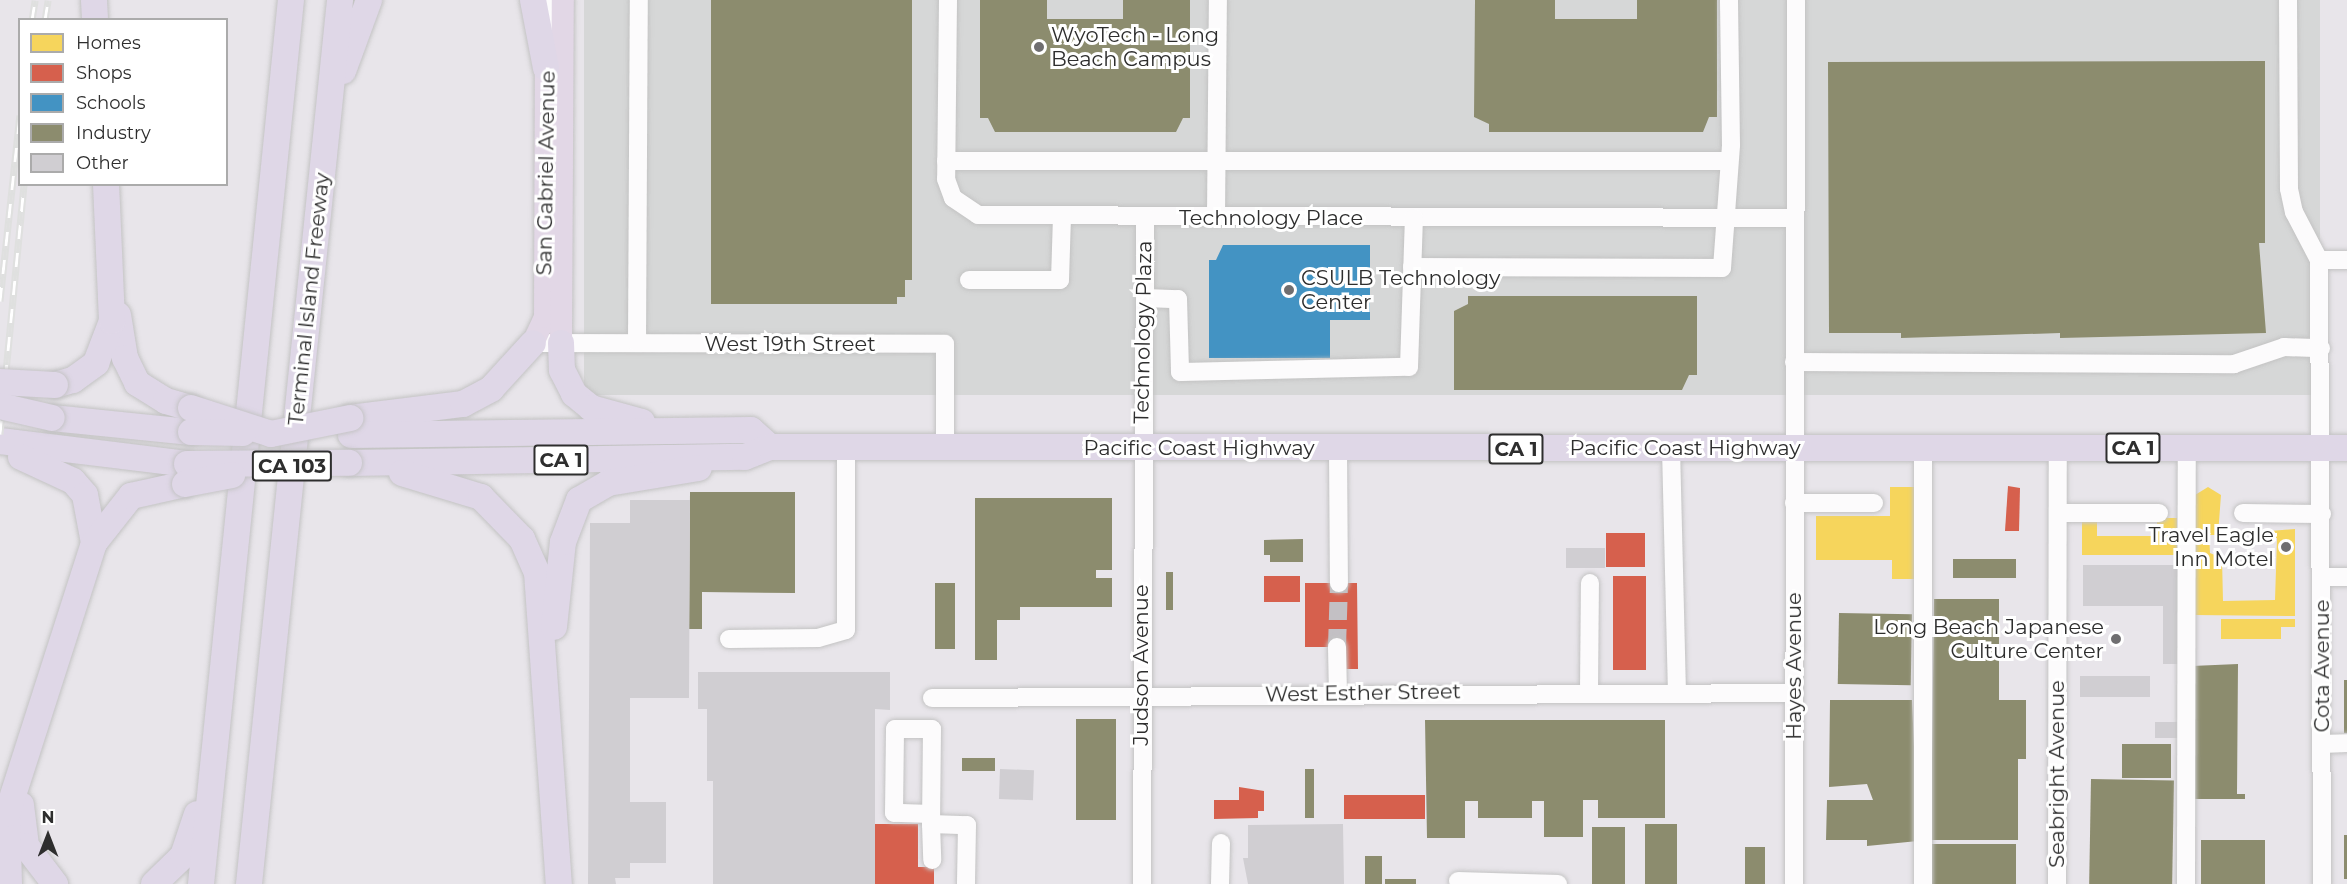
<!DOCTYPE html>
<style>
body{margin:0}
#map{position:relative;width:2347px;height:884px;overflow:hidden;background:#e8e5ea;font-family:Montserrat,sans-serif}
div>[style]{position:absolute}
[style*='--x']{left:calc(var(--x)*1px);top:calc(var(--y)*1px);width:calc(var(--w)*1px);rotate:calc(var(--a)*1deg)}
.industrial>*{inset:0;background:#d6d7d7;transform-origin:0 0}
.homes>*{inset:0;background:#f6d55c}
.shops>*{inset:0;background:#d6604d;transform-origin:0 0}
.schools>*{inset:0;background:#4393c3}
.industry>*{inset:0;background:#8c8c6e;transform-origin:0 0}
.building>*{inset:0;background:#d0ced2;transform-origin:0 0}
.minor-tunnel>*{height:18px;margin-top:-9px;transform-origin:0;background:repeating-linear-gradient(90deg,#c3c0c4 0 18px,transparent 0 27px)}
.roads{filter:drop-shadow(0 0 2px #c3c3c3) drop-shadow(0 0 2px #c3c3c3)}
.minor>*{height:18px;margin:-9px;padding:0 9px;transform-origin:9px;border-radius:9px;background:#fcfbfc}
.major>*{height:22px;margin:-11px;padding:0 11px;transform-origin:11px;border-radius:11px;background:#e2d7e6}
.highway>*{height:26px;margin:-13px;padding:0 13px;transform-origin:13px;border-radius:13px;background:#dfd7e7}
.rail>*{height:7px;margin-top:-3.5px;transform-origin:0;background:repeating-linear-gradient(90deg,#fff 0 14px,#dfe0df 0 28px);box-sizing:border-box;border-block:2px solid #dfe0df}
.bridges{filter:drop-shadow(0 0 2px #c5c4c6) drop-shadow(0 0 2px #c5c4c6)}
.highway-bridge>*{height:26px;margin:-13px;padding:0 13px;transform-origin:13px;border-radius:13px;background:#dfd7e7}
.dots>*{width:16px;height:16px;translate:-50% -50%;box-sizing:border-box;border:3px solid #fff;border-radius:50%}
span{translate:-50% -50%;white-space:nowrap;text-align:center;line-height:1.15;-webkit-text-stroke:6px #fff;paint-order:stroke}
.shield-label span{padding:2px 4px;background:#fff;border:2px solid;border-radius:4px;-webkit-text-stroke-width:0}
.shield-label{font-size:20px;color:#2e2e2e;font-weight:700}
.poi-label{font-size:21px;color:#2e2e2e}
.left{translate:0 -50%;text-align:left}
.right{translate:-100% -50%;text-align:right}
.street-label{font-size:21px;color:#2e2e2e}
.legend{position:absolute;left:18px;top:18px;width:210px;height:168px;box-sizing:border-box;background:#fff;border:2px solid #ababab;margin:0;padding:8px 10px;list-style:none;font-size:18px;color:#2e2e2e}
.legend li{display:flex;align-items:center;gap:12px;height:30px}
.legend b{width:30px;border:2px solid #ababab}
.north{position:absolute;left:18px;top:806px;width:60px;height:60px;-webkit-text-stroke:4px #fff;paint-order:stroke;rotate:0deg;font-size:16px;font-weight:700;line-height:24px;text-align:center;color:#2e2e2e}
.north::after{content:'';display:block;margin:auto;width:21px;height:27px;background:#2e2e2e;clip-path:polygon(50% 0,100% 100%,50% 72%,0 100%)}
</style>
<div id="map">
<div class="industrial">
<i style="left:584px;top:0;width:1736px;height:395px"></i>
</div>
<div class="homes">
<i style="clip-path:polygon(1890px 487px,1914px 487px,1914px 579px,1892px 579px,1892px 560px,1816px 560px,1816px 516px,1890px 516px)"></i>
<i style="clip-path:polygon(2208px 487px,2221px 495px,2218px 535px,2209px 535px,2210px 553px,2222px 558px,2223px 601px,2275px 600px,2277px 538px,2270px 538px,2270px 531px,2295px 529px,2295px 616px,2195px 615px,2195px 495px)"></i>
<i style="clip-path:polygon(2157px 518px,2177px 518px,2177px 555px,2082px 555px,2082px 521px,2097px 521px,2097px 536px,2157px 536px)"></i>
<i style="clip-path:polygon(2221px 619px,2295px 619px,2295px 627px,2281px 627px,2281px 639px,2221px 639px)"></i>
</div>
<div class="shops">
<i style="clip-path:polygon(2008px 486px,2020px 488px,2019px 531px,2005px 531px)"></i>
<i style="left:1606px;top:533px;width:39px;height:34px"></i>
<i style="left:1264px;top:576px;width:36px;height:26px"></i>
<i style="left:1613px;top:576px;width:33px;height:94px"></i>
<i style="clip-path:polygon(1305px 583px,1357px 583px,1358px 669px,1345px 669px,1345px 647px,1305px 647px)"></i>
<i style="clip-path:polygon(1239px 787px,1264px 791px,1264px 811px,1258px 811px,1258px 818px,1214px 819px,1214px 800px,1239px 800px)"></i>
<i style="left:1344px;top:795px;width:81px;height:24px"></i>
<i style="clip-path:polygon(875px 824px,918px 824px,918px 867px,934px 867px,934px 884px,875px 884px)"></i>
</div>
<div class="schools">
<i style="clip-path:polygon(1223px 245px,1370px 245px,1370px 320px,1330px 320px,1330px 358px,1209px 358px,1209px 260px,1216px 260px)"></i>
</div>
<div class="industry">
<i style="clip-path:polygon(711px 0,912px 0,912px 280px,905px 280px,905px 297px,897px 297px,897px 304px,711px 304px)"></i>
<i style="clip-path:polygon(980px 0,1047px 0,1047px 19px,1123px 19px,1123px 0,1190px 0,1190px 118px,1183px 118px,1176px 132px,995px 132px,988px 118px,980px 118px)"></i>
<i style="clip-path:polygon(1475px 0,1555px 0,1555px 19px,1637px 19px,1637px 0,1717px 0,1717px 117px,1709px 117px,1703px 132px,1489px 132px,1489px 124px,1474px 117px)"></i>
<i style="clip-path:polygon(2265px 61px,2265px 243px,2259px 243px,2266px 333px,2060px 338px,2060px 333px,1901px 338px,1901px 333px,1829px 333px,1828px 62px)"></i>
<i style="clip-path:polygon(1468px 296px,1697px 296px,1697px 375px,1689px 375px,1682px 390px,1454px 390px,1454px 311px,1468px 304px)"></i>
<i style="clip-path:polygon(690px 492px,795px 492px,795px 593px,702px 592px,702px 629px,689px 629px)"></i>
<i style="clip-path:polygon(975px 498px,1112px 498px,1112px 570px,1096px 570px,1096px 578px,1112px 578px,1112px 607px,1020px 607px,1020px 620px,997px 620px,997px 660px,975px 660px)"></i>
<i style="clip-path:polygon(1303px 539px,1303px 562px,1270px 562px,1270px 555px,1264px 555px,1264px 540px)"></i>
<i style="left:2016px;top:559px;width:19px;height:63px;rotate:90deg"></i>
<i style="left:1166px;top:572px;width:7px;height:38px"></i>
<i style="left:935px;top:583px;width:20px;height:66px"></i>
<i style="clip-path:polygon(1934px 599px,1999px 599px,1999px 700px,2026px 700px,2026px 759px,2018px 759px,2018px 840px,1931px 840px)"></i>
<i style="left:1839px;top:613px;width:73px;height:71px;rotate:1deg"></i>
<i style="clip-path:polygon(2238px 664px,2237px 794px,2245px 794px,2245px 799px,2191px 799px,2192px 666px)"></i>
<i style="left:2344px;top:680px;width:3px;height:53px"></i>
<i style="clip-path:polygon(1830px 700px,1912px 700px,1918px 841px,1867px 846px,1867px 840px,1826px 840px,1827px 800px,1873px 800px,1867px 784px,1829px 787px)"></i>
<i style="left:1076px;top:719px;width:40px;height:101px"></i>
<i style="clip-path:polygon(1425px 720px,1665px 720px,1665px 818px,1598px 818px,1598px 800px,1583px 800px,1583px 837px,1544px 837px,1544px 801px,1532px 801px,1532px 818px,1478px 818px,1478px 801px,1465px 801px,1465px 838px,1427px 838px)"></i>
<i style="left:2122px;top:744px;width:49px;height:34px"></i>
<i style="left:962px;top:758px;width:33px;height:13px"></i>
<i style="left:1305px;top:769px;width:9px;height:49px"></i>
<i style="left:2091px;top:779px;width:83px;height:105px;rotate:1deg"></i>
<i style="left:1645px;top:824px;width:32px;height:60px"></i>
<i style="left:1592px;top:827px;width:33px;height:57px"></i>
<i style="left:2344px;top:835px;width:3px;height:44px"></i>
<i style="left:2201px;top:840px;width:64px;height:44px"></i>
<i style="left:1929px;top:844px;width:87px;height:40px"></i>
<i style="left:1745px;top:847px;width:20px;height:37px"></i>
<i style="left:1365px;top:856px;width:17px;height:28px"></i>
<i style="left:1385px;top:879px;width:31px;height:5px"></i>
</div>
<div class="building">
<i style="clip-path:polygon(630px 500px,690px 500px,689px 698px,630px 698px,630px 802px,666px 802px,666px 863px,630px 863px,630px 878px,615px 878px,616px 884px,588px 884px,590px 523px,630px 523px)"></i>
<i style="left:1566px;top:548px;width:39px;height:20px"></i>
<i style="clip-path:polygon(2083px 565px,2184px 565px,2183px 664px,2163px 664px,2163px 606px,2083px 606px)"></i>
<i style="clip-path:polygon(698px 672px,890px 672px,890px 710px,875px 709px,875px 884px,713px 884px,713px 781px,707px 781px,707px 709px,698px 709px)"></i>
<i style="left:2080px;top:676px;width:70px;height:21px"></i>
<i style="left:2155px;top:722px;width:27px;height:16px"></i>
<i style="left:1000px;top:769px;width:34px;height:30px;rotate:2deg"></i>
<i style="clip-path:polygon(1343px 824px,1344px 884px,1248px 884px,1243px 858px,1248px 858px,1248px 825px)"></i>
</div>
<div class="minor-tunnel">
<i style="--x:1337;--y:647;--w:64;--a:-88.2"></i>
</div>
<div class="roads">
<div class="minor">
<i style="--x:948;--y:0;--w:179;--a:90.6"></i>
<i style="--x:946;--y:179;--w:20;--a:70"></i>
<i style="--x:953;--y:198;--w:30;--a:34"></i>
<i style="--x:978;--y:215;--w:817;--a:0.21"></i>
<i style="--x:2288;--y:0;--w:189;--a:89.7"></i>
<i style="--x:2289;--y:189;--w:24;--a:78"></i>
<i style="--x:2294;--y:212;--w:54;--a:62.5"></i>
<i style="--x:2319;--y:260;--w:624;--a:89.72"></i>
<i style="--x:549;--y:46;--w:46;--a:-88.8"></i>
<i style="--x:946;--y:161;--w:780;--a:0"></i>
<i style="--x:1216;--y:217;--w:217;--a:-89.5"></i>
<i style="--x:2319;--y:260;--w:28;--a:0"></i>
<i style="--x:1412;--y:267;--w:310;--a:0.2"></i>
<i style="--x:1722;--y:268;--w:123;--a:-85.8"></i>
<i style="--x:1731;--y:145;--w:145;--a:-90.8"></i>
<i style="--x:969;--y:280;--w:91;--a:0"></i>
<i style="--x:1060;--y:280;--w:63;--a:-88.2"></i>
<i style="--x:1145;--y:298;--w:33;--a:2"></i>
<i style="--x:1178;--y:299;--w:73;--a:88.4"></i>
<i style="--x:1180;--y:372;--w:229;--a:-1.3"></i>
<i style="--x:1409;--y:367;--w:149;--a:-88.1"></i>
<i style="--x:533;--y:343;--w:412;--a:0.1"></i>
<i style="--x:945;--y:344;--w:103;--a:90"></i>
<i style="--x:637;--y:343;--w:343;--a:-89.7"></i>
<i style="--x:1794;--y:362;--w:440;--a:0.3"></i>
<i style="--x:2234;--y:364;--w:53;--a:-18.8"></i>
<i style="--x:2284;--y:347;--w:37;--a:2"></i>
<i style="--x:1671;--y:448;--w:244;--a:88.6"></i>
<i style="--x:1923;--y:448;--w:436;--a:90"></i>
<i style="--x:1338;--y:449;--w:134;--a:89.6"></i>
<i style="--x:1794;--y:503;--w:80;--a:0"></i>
<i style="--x:2058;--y:513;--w:101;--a:0"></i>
<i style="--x:2243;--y:513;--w:79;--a:0.7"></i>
<i style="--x:2322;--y:577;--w:25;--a:0"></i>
<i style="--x:729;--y:639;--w:89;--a:-0.6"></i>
<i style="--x:818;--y:638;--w:29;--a:-16"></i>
<i style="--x:846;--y:630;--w:183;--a:-90"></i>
<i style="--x:1337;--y:647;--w:46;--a:88.8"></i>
<i style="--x:1589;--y:691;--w:108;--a:-89.5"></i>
<i style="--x:932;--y:698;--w:862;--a:-0.33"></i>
<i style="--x:2322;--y:744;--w:25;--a:-2"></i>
<i style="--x:931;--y:814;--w:37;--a:-178"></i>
<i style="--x:894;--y:813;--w:84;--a:-89.3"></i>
<i style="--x:895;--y:729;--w:37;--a:0"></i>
<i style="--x:932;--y:729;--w:95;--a:90.6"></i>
<i style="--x:931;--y:824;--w:36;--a:2"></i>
<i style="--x:967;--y:825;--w:59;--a:91"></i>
<i style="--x:931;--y:824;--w:36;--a:88"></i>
<i style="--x:1458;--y:881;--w:100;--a:1.7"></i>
<i style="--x:1142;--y:884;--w:667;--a:-89.74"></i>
<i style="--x:1220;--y:884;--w:41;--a:-88.6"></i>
<i style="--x:1794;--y:884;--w:884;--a:-89.87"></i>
<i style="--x:2057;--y:884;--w:437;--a:-89.9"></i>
<i style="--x:2186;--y:884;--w:436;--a:-89.9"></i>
</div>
<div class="major">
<i style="--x:533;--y:343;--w:29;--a:-65"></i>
<i style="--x:545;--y:317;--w:249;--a:-89.8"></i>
<i style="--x:561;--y:343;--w:343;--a:-89.7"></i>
</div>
<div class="highway">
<i style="--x:94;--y:0;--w:20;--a:87"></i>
<i style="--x:533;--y:0;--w:69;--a:79.2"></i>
<i style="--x:343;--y:71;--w:76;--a:-69.9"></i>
<i style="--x:118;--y:315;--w:44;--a:80.8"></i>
<i style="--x:125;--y:358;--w:28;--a:64"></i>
<i style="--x:137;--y:383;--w:34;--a:32"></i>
<i style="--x:166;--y:401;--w:26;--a:16"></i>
<i style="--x:561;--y:343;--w:27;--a:88"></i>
<i style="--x:562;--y:370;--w:27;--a:63"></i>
<i style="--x:574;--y:394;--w:22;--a:39"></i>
<i style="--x:591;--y:408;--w:53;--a:15.4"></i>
<i style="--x:55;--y:385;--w:19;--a:-16"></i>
<i style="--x:73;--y:380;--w:29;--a:-36"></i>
<i style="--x:96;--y:363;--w:45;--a:-69.1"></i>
<i style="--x:112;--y:321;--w:137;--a:-92.5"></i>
<i style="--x:52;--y:418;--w:140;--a:5.8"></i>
<i style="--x:350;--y:418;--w:114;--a:-7.1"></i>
<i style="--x:463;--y:404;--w:32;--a:-28"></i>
<i style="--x:491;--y:389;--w:62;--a:-47.6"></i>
<i style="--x:351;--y:435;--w:400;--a:-0.7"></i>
<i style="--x:751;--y:430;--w:25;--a:42"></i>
<i style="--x:0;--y:441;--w:188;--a:7"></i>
<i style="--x:21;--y:457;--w:57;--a:24.8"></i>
<i style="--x:73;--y:481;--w:18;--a:49"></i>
<i style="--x:85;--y:495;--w:49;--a:79.4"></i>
<i style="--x:349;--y:463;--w:396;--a:-0.9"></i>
<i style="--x:745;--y:457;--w:27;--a:-22"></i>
<i style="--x:770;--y:447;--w:1577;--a:0.04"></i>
<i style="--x:402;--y:473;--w:83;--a:16.9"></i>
<i style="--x:481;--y:497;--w:59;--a:45.7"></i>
<i style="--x:522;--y:539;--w:36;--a:66"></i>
<i style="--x:537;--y:572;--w:313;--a:86"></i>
<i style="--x:554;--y:627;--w:85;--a:-84"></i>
<i style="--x:563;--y:542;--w:45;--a:-69.1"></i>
<i style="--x:579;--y:500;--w:34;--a:-30"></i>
<i style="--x:608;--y:483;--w:92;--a:-9.4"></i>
<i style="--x:21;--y:805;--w:41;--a:83"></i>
<i style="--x:26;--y:846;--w:48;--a:52.7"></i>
<i style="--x:9;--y:884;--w:70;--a:-91.6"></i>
<i style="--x:7;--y:814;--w:285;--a:-72.2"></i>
<i style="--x:94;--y:543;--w:60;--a:-51.8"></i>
<i style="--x:131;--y:496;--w:55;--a:-12.5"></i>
<i style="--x:154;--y:884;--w:40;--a:-44"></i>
<i style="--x:183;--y:856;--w:44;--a:-71.6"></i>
<i style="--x:201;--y:884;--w:889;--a:-84.19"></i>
<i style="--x:249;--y:884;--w:889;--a:-84.12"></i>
</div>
</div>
<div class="rail">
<i style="--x:32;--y:20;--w:20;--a:-81"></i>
<i style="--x:45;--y:20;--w:20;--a:-81"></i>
<i style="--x:0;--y:301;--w:187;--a:-83.9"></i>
<i style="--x:0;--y:434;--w:251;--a:-84.5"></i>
</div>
<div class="bridges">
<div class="highway-bridge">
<i style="--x:0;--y:382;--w:55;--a:3.1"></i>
<i style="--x:0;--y:406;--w:53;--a:13"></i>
<i style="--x:191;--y:408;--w:84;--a:18"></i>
<i style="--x:271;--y:434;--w:81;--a:-11.4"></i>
<i style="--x:191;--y:432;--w:52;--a:1.1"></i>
<i style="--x:187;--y:464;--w:162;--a:-0.4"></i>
<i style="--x:185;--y:484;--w:48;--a:-10.8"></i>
</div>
</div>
<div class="dots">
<i style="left:1039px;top:47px;background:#6f6e70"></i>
<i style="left:1289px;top:290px;background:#6f6e70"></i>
<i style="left:2286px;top:547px;background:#6f6e70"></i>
<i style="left:2116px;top:639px;background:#6f6e70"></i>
</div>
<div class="shield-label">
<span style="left:2133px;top:448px">CA 1</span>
<span style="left:1516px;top:449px">CA 1</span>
<span style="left:561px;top:460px">CA 1</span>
<span style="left:292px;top:466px">CA 103</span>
</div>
<div class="poi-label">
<span class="left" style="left:1051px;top:47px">WyoTech - Long<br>Beach Campus</span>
<span class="left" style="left:1301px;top:290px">CSULB Technology<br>Center</span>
<span class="right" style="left:2274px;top:547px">Travel Eagle<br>Inn Motel</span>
<span class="right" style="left:2104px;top:639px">Long Beach Japanese<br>Culture Center</span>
</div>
<div class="street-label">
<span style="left:546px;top:173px;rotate:-89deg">San Gabriel Avenue</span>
<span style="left:1271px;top:218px">Technology Place</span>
<span style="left:309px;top:299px;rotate:-84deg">Terminal Island Freeway</span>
<span style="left:1143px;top:332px;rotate:-89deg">Technology Plaza</span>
<span style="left:790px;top:344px">West 19th Street</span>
<span style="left:1199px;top:448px">Pacific Coast Highway</span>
<span style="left:1685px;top:448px">Pacific Coast Highway</span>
<span style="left:1141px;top:665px;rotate:-90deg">Judson Avenue</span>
<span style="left:1794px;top:666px;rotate:-90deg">Hayes Avenue</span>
<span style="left:2322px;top:666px;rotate:-90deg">Cota Avenue</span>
<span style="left:1363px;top:693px;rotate:-1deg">West Esther Street</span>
<span style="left:2057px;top:774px;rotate:-90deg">Seabright Avenue</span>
</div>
<ul class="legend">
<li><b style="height:16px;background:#f6d55c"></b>Homes</li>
<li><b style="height:16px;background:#d6604d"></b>Shops</li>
<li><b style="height:16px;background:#4393c3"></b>Schools</li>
<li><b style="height:16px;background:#8c8c6e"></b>Industry</li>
<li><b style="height:16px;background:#d0ced2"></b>Other</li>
</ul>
<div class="north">N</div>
</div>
